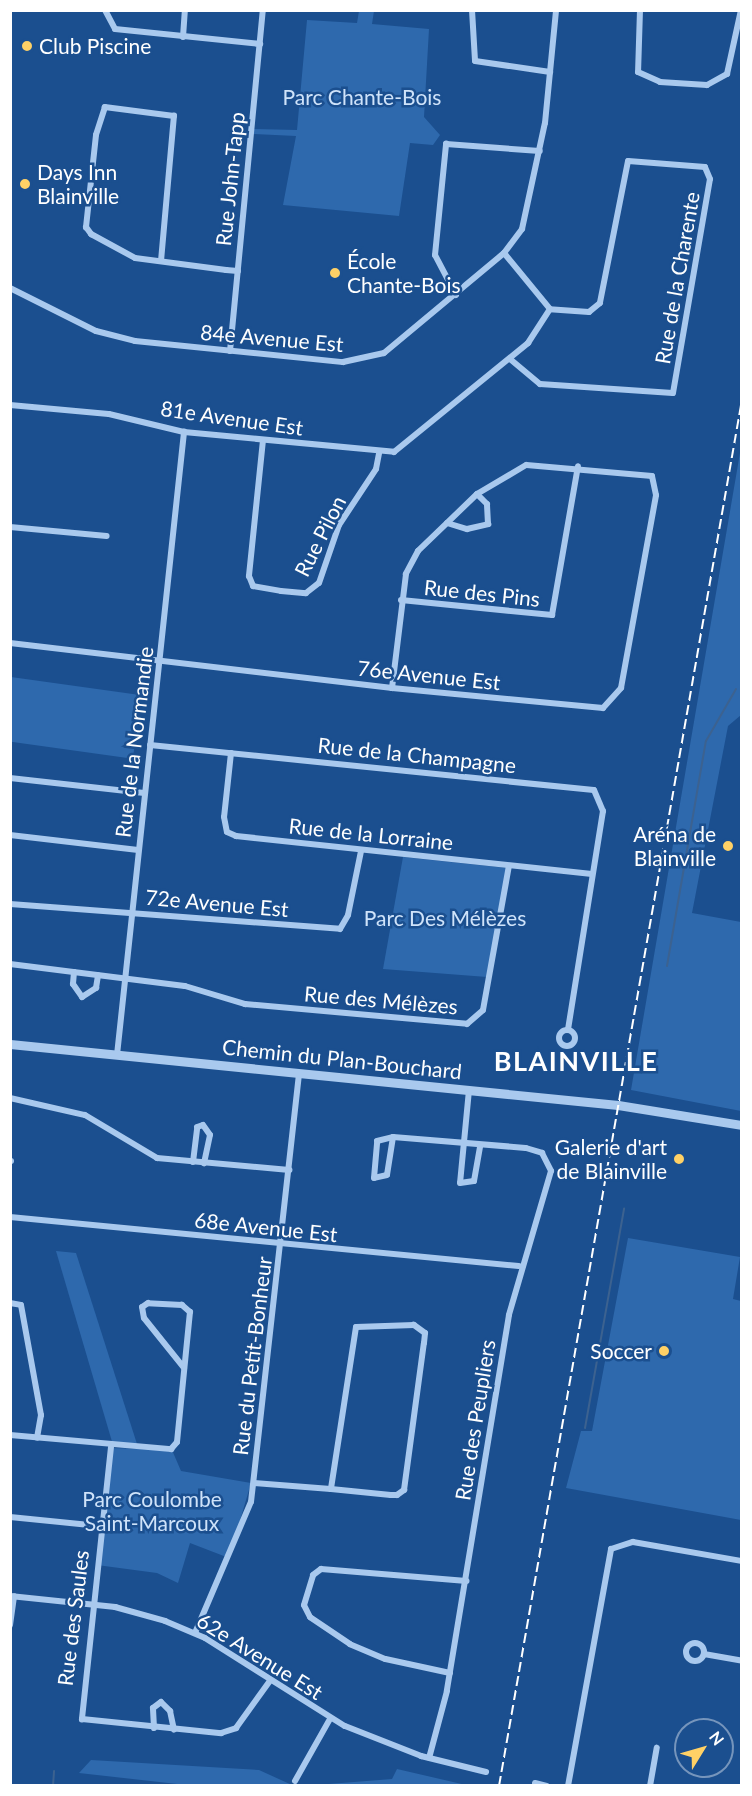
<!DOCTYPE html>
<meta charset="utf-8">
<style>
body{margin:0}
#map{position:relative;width:752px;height:1796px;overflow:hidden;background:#1b4f8f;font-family:Lato,sans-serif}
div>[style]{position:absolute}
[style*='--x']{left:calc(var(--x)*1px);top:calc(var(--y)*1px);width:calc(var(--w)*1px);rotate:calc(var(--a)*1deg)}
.green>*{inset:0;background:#2e69ad;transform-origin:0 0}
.stream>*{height:2px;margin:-1px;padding:0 1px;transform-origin:1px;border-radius:1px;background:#3c6290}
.minor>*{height:6px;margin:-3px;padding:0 3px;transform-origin:3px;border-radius:3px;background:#a9c9ee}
.minor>.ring{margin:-3px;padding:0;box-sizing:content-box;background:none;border:6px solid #a9c9ee;border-radius:50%}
.tertiary>*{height:9px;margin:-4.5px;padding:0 4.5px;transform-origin:4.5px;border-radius:4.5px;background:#a9c9ee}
.rail>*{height:2px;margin-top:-1px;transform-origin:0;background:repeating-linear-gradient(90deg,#fff 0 10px,transparent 0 14.5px)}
.dots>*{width:16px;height:16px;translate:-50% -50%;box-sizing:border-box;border:3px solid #1b4f8f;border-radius:50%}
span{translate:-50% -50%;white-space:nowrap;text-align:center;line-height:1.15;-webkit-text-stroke:5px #1b4f8f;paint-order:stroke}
.poi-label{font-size:21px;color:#fff}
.left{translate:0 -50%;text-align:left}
.right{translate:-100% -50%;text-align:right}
.park-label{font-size:21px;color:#cfe3fa}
.street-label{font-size:21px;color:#fff}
.district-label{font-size:27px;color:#fff;font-weight:700;letter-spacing:1.5px}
.frame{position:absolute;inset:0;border:12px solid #fff;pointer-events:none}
.north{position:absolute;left:674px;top:1718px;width:60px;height:60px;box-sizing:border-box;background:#1b4f8f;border:2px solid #7695bc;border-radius:50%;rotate:53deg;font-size:16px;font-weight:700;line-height:24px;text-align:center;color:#fff}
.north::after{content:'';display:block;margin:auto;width:21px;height:27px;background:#ffd166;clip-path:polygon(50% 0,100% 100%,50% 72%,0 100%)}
</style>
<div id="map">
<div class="green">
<i style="clip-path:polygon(359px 11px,374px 11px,372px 24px,429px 29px,424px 117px,440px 135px,433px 145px,410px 143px,399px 216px,283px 205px,296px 136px,252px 134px,254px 129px,297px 130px,307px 20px,357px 23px)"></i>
<i style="clip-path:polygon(741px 447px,741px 715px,728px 726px,692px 913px,741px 922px,741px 1111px,631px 1090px)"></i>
<i style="left:11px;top:677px;width:132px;height:64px;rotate:8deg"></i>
<i style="clip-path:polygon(403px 857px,507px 868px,487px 977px,383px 969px)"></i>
<i style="clip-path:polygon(628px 1238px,740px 1257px,733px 1299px,741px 1301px,741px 1520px,566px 1488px,581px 1431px,592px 1431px)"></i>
<i style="clip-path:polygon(56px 1251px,76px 1253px,137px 1444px,113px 1445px)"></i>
<i style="clip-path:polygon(111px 1448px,172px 1450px,181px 1471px,251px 1483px,229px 1558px,190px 1543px,178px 1583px,157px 1573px,97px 1565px)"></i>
<i style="clip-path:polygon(91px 1760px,259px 1770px,292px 1785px,186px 1785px,79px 1773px)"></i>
<i style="clip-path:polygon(397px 1769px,466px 1785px,316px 1785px,392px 1779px)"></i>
</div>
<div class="stream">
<i style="--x:667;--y:966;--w:228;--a:-80.2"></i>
<i style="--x:706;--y:741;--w:60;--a:-60"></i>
<i style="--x:585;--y:1428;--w:223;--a:-79.9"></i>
<i style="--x:53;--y:1786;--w:15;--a:-86"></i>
</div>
<div class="minor">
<i style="--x:105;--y:10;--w:21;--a:62"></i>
<i style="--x:115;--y:29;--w:146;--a:5.9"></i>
<i style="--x:472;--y:10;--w:51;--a:86.6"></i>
<i style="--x:475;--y:61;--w:76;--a:8.3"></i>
<i style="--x:640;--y:10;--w:62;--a:91.8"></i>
<i style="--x:638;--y:72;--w:24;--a:24"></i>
<i style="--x:660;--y:82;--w:47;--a:3.7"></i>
<i style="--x:707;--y:85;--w:23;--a:-29"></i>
<i style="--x:727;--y:74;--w:66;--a:-77.7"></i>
<i style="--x:183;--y:37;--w:27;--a:-86"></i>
<i style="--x:504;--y:253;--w:72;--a:50.6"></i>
<i style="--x:161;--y:261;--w:146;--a:-84.9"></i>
<i style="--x:174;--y:116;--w:70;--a:-172.6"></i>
<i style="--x:105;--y:107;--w:29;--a:108"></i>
<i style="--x:96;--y:135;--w:93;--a:96.2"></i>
<i style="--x:86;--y:227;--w:9;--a:54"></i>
<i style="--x:91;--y:234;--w:50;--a:28.6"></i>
<i style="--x:135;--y:258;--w:92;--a:7.5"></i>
<i style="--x:226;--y:270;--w:12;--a:5"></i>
<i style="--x:10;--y:288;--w:96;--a:26.6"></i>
<i style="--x:96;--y:331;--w:40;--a:14.4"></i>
<i style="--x:135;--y:341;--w:209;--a:5.8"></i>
<i style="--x:343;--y:362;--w:42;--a:-12.4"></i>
<i style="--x:384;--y:353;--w:156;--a:-39.8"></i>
<i style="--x:504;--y:253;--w:30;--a:-53"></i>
<i style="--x:522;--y:229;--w:108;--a:-77.8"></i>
<i style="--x:545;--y:123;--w:114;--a:-84.4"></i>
<i style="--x:456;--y:295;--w:45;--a:-117.7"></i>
<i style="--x:435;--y:255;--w:112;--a:-84.3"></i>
<i style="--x:446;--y:144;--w:94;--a:4.3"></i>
<i style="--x:230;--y:351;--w:343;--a:-84.5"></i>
<i style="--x:510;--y:359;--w:39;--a:40"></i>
<i style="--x:540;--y:384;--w:133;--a:3.9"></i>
<i style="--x:673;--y:393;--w:217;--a:-80.2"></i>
<i style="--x:710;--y:179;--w:13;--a:-113"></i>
<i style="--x:705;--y:167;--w:77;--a:-175.5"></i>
<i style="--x:628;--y:161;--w:145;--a:101.2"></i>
<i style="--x:600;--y:303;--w:14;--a:141"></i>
<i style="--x:589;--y:312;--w:39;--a:-176"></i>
<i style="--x:10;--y:405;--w:99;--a:5.2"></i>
<i style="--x:109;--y:414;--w:77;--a:13.5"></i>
<i style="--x:184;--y:432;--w:211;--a:5.4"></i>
<i style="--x:394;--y:452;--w:173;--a:-39.1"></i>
<i style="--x:528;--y:343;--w:40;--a:-57.1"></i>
<i style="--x:263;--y:440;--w:137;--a:95.9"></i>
<i style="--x:249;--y:576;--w:11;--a:68"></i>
<i style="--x:253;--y:586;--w:28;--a:10"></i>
<i style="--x:281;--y:591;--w:25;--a:5"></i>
<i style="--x:306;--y:593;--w:16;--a:-38"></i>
<i style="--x:319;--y:583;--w:61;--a:-71"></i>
<i style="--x:339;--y:525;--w:67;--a:-56.5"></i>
<i style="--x:376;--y:469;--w:16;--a:-79"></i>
<i style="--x:447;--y:523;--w:21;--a:17"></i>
<i style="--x:467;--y:529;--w:22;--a:-13"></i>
<i style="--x:488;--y:524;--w:20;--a:-93"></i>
<i style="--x:487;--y:504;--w:14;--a:-135"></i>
<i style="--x:10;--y:527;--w:97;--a:5.3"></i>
<i style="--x:401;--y:600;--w:152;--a:5.7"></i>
<i style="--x:552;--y:615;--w:151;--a:-80.1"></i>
<i style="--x:10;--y:643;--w:385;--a:6.7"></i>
<i style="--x:392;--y:688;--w:212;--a:5.4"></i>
<i style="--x:603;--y:708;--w:27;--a:-48"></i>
<i style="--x:621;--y:688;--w:196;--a:-79.7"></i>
<i style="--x:656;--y:495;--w:19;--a:-102"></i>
<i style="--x:652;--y:476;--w:126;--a:-175"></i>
<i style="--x:526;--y:465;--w:57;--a:149.4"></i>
<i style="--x:477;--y:494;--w:82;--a:136"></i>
<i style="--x:418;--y:551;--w:26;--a:118"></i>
<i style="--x:406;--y:574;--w:115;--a:97"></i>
<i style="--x:150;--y:745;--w:446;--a:5.8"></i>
<i style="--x:594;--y:790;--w:23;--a:67"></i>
<i style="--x:603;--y:811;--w:221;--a:99.1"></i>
<i style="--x:231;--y:753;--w:64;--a:96.2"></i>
<i style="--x:224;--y:817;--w:15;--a:79"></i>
<i style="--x:227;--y:832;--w:10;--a:24"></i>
<i style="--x:236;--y:836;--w:358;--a:6.1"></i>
<i style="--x:10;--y:778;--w:135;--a:6.4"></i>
<i style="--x:10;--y:835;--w:129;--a:6.7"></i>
<i style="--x:10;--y:904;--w:331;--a:4.3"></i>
<i style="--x:340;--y:929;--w:16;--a:-60"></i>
<i style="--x:348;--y:915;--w:65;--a:-78.5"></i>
<i style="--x:10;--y:964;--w:176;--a:7.2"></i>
<i style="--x:185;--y:986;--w:63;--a:16.7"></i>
<i style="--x:245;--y:1004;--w:223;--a:5.1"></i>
<i style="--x:467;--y:1024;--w:21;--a:-41"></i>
<i style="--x:483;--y:1010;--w:146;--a:-79.8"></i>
<i style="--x:74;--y:972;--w:12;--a:95"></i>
<i style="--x:73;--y:984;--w:16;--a:55"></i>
<i style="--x:82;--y:997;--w:17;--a:-33"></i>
<i style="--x:96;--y:988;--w:13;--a:-81"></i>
<i class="ring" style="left:559px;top:1030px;width:10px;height:10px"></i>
<i style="--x:117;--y:1055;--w:627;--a:-83.86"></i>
<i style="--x:469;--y:1090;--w:93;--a:95.5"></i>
<i style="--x:460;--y:1183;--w:14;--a:-8"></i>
<i style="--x:474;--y:1181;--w:36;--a:-80"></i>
<i style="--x:10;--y:1098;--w:77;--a:12.8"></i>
<i style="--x:85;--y:1115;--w:84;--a:30.8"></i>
<i style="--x:157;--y:1158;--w:133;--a:5.2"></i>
<i style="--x:393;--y:1137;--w:38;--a:99"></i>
<i style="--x:387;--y:1175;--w:13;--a:167"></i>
<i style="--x:374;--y:1178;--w:37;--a:-85"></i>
<i style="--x:377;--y:1141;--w:16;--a:-14"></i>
<i style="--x:393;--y:1137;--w:133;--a:4.7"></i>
<i style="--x:526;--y:1148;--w:17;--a:17"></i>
<i style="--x:542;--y:1153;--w:20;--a:63"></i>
<i style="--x:551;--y:1171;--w:150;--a:106.3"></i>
<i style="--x:509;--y:1315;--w:381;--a:99.4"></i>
<i style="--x:447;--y:1691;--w:69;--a:105"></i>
<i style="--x:10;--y:1161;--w:1;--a:0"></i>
<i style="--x:193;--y:1162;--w:35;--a:-83"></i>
<i style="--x:197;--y:1127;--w:6;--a:-18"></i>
<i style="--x:203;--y:1125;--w:12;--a:55"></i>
<i style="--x:210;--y:1135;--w:29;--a:102"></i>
<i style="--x:10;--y:1217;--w:511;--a:5.5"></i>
<i style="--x:10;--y:1303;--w:11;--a:10"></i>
<i style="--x:21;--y:1305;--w:112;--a:79.7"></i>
<i style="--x:41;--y:1415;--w:23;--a:100"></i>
<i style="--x:10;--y:1435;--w:162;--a:5"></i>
<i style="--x:171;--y:1449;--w:9;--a:-49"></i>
<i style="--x:177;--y:1442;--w:131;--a:-84.3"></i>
<i style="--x:190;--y:1312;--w:11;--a:-139"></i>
<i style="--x:182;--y:1305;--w:34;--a:-177"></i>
<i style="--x:148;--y:1303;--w:7;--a:146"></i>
<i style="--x:142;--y:1307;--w:11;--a:80"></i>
<i style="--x:144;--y:1318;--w:64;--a:51.3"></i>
<i style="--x:111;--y:1447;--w:274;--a:96.1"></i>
<i style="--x:82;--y:1719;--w:140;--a:5.8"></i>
<i style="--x:221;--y:1733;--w:16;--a:-18"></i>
<i style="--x:236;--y:1728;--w:57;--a:-54.3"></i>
<i style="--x:254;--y:1483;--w:77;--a:4.5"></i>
<i style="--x:331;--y:1489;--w:60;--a:5.7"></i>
<i style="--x:391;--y:1495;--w:6;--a:0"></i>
<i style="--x:397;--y:1495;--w:9;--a:-36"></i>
<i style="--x:404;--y:1490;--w:148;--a:-82.3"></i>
<i style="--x:424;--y:1343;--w:10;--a:-84"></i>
<i style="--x:425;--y:1333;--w:14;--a:-144"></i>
<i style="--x:414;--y:1325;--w:58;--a:178"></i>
<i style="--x:356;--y:1327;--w:164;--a:98.8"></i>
<i style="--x:10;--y:1517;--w:90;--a:5.7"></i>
<i style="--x:10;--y:1596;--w:106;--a:6"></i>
<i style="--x:115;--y:1607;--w:52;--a:15.6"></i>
<i style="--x:165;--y:1621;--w:43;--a:23"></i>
<i style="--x:205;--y:1638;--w:165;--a:32.2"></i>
<i style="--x:345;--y:1726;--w:82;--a:21.5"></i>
<i style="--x:421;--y:1756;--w:67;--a:13.8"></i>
<i style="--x:10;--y:1625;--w:29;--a:-82"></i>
<i style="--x:195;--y:1633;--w:142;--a:-66.9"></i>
<i style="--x:251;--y:1502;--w:432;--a:-83.6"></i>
<i class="ring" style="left:686px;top:1643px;width:12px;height:12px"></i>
<i style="--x:704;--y:1654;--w:39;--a:10"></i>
<i style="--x:450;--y:1673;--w:66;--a:-167.8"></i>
<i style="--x:385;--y:1659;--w:38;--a:-157"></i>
<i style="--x:350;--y:1644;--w:48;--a:-146"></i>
<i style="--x:310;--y:1617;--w:13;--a:-117"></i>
<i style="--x:304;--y:1605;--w:31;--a:-73"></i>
<i style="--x:313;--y:1575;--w:10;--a:-37"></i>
<i style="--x:321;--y:1569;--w:146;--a:4.7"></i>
<i style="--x:154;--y:1728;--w:20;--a:-93"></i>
<i style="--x:153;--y:1708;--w:10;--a:-37"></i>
<i style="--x:161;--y:1702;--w:13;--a:45"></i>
<i style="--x:170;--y:1711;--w:19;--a:78"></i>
<i style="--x:295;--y:1781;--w:71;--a:-60.6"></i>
<i style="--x:535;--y:1783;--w:12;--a:14"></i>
<i style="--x:568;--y:1786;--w:241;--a:-79.7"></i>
<i style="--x:611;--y:1549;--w:23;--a:-18"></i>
<i style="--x:633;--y:1542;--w:111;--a:9.9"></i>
<i style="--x:650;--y:1786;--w:39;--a:-80"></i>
</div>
<div class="tertiary">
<i style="--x:10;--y:1044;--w:611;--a:5.73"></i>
<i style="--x:618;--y:1105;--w:126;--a:9.2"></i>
</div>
<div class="rail">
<i style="--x:499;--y:1786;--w:1407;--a:-80.06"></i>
</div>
<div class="dots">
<i style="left:27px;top:46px;background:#ffd166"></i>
<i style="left:25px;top:184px;background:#ffd166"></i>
<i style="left:335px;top:273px;background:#ffd166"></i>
<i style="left:728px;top:846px;background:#ffd166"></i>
<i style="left:679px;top:1159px;background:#ffd166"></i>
<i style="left:664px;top:1351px;background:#ffd166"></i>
</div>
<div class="poi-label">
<span class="left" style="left:39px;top:46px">Club Piscine</span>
<span class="left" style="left:37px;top:184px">Days Inn<br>Blainville</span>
<span class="left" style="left:347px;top:273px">École<br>Chante-Bois</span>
<span class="right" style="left:716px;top:846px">Aréna de<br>Blainville</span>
<span class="right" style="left:667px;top:1159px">Galerie d'art<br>de Blainville</span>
<span class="right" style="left:652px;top:1351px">Soccer</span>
</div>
<div class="park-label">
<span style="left:362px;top:97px">Parc Chante-Bois</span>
<span style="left:445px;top:918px">Parc Des Mélèzes</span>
<span style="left:152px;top:1511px">Parc Coulombe<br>Saint-Marcoux</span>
</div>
<div class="street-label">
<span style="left:230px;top:179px;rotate:-84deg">Rue John-Tapp</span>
<span style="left:677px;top:278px;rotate:-80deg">Rue de la Charente</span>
<span style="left:272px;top:338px;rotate:5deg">84e Avenue Est</span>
<span style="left:232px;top:418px;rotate:8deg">81e Avenue Est</span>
<span style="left:320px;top:536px;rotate:-63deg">Rue Pilon</span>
<span style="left:482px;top:593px;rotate:6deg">Rue des Pins</span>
<span style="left:429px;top:675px;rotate:6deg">76e Avenue Est</span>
<span style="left:134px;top:742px;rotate:-83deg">Rue de la Normandie</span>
<span style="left:417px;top:755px;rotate:6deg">Rue de la Champagne</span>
<span style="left:371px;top:834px;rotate:6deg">Rue de la Lorraine</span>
<span style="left:217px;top:903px;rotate:5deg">72e Avenue Est</span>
<span style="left:381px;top:1000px;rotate:5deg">Rue des Mélèzes</span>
<span style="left:342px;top:1059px;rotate:6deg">Chemin du Plan-Bouchard</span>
<span style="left:266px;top:1227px;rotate:6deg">68e Avenue Est</span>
<span style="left:252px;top:1356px;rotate:-83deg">Rue du Petit-Bonheur</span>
<span style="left:475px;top:1420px;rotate:-81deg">Rue des Peupliers</span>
<span style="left:73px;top:1618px;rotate:-83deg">Rue des Saules</span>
<span style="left:260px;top:1656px;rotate:32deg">62e Avenue Est</span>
</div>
<div class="district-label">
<span style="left:576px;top:1061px">BLAINVILLE</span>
</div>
<div class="frame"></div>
<div class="north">N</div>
</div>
